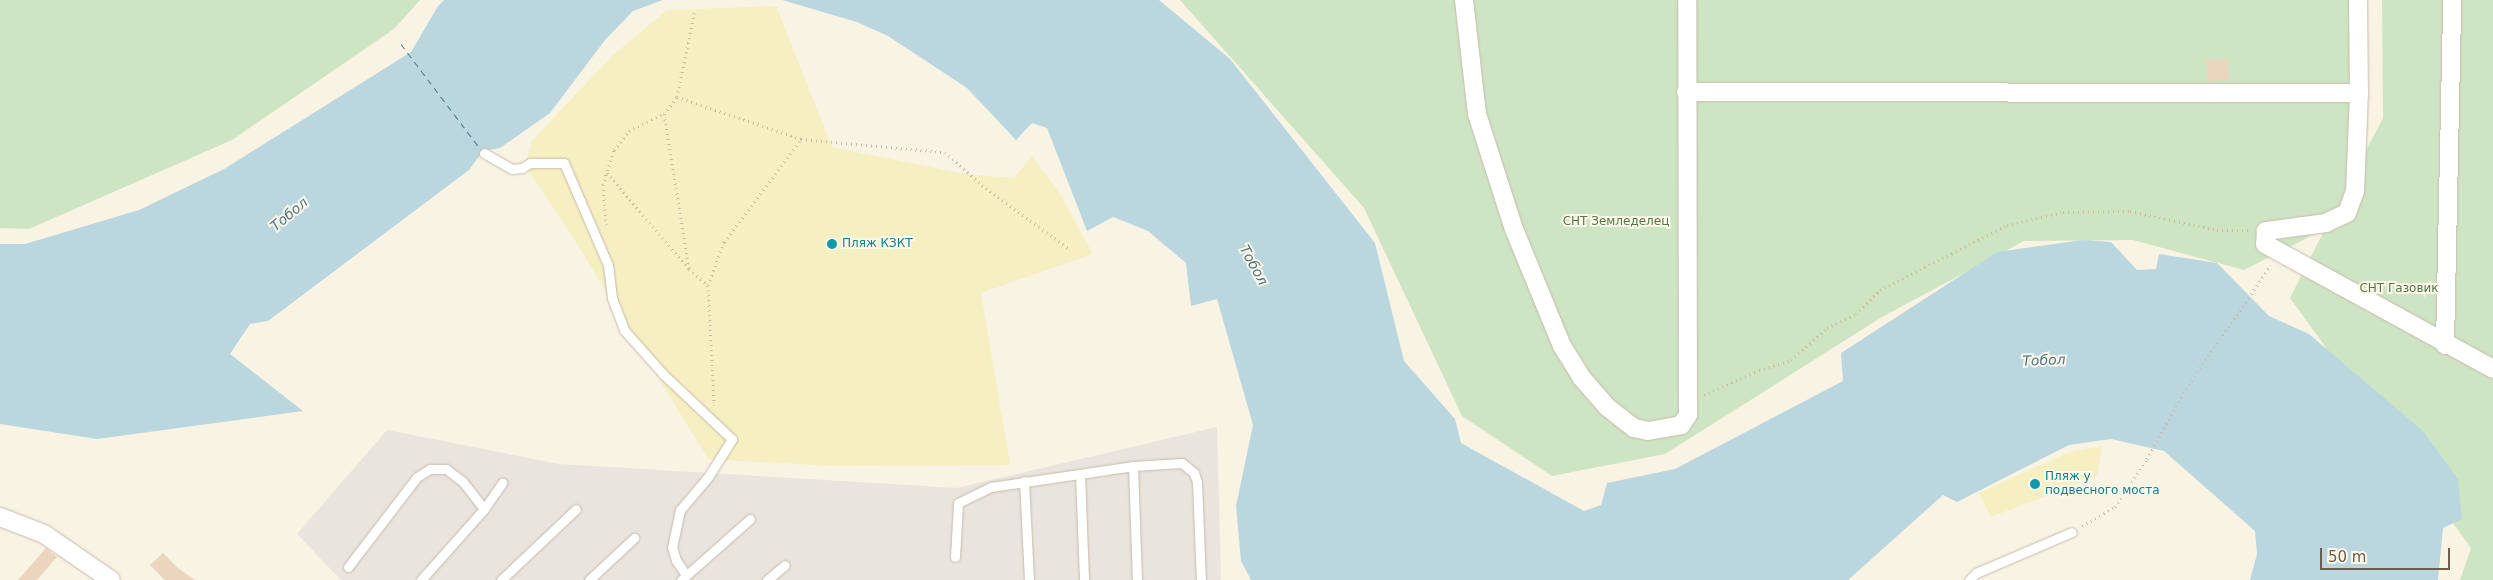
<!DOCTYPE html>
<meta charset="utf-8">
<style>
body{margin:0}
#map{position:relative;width:2493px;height:580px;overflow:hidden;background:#f9f3e3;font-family:"DejaVu Sans",sans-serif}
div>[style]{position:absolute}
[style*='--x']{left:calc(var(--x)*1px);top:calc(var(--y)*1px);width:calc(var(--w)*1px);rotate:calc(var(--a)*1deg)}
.industrial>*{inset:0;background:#e9e4de}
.green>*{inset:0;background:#cee5c4}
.sand>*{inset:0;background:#f5efc1}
.water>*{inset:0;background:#bad7e0}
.ferry>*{height:1px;margin-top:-0.5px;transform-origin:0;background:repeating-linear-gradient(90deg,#4c7786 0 6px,transparent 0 11px)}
.building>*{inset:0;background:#ecd5be;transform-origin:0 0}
.path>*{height:3px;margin-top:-1.5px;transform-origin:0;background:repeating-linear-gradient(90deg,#d0b8a2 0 1px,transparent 0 5px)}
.roads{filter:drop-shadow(0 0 1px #c8bbab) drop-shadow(0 0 1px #c8bbab)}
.service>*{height:9px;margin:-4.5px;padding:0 4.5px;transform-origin:4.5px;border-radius:4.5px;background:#fff}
.minor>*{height:18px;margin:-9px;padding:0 9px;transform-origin:9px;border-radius:9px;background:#fff}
.dots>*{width:14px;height:14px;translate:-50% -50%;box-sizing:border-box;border:2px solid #fdf7e9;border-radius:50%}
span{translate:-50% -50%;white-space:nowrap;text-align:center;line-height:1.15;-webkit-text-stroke:4px #fdf7e9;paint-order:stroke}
.park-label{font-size:12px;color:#527949}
.culture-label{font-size:12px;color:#0d838f}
.left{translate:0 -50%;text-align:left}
.water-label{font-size:14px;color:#4c7786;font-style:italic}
.scale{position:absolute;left:2320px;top:548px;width:130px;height:22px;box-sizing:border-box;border:2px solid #6e5c4c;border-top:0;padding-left:6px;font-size:15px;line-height:18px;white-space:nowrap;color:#6e5c4c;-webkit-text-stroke:4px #fdf7e9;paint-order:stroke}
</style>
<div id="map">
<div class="industrial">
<i style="clip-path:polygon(1217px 427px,1221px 580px,341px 580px,297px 534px,387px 430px,559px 464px,957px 488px)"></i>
</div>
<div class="green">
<i style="clip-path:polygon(0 0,420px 0,394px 29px,232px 140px,29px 229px,0 228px)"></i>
<i style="clip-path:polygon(1180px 0,2362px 0,2360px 162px,2383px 118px,2382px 0,2493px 0,2493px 580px,2460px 580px,2471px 548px,2290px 298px,2325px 229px,2244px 270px,2133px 240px,2024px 241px,1882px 317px,1665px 454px,1552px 476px,1462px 416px,1364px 208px)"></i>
</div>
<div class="sand">
<i style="clip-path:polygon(776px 6px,832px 147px,964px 174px,1014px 178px,1032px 156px,1060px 194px,1093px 254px,981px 293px,1010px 465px,833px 466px,708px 459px,571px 234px,525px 166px,532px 141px,613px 55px,667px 10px)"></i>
<i style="clip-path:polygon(2102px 446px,2097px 476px,1991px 517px,1979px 493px,2067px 453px)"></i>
</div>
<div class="water">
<i style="clip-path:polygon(444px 0,663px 0,633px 11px,605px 40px,550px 113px,500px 148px,483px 151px,469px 170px,268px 321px,250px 324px,230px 354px,303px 411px,97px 439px,0 424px,0 244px,25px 244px,139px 210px,224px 169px,411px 52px,438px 6px)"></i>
<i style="clip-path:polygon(782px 0,1159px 0,1230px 59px,1375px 243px,1404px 361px,1455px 419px,1461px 443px,1584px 511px,1601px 505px,1607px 483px,1675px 469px,1843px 381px,1841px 353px,1997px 252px,2083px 240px,2111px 242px,2137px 270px,2156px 269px,2159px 254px,2217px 263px,2269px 316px,2309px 334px,2423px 431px,2458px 479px,2462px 519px,2443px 528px,2438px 580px,2250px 580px,2257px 554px,2255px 531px,2164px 451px,2111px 439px,2069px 445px,1957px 502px,1943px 495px,1848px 580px,1251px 580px,1241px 561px,1236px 506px,1253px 425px,1217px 299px,1191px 306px,1186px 263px,1148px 231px,1113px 217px,1087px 231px,1047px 128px,1032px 123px,1016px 140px,967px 88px,888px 36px,857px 22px)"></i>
</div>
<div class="ferry">
<i style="--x:401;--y:44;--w:134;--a:52.9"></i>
</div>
<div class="building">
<i style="left:2228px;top:59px;width:21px;height:22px;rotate:87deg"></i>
<i style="clip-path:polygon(46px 548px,57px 557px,37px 580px,18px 580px)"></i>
<i style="clip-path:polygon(163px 553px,178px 568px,195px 580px,165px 580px,150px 565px)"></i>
</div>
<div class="path">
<i style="--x:677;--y:97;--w:131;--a:18.7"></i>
<i style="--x:607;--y:173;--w:126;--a:49.5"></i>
<i style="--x:689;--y:269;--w:25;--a:40"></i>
<i style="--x:708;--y:285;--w:120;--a:87.1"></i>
<i style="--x:606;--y:225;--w:40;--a:-94.3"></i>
<i style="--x:603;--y:185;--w:37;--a:-73"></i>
<i style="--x:614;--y:150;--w:24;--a:-52"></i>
<i style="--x:629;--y:131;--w:38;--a:-27"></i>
<i style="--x:689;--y:268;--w:156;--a:-99.2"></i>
<i style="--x:664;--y:114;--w:21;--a:-53"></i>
<i style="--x:677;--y:97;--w:90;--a:-78.4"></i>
<i style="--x:708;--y:285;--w:46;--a:-69.6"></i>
<i style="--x:724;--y:242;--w:129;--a:-53.2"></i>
<i style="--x:801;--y:139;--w:145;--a:5.2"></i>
<i style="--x:945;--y:152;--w:50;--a:41.7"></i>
<i style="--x:982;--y:185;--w:107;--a:36.2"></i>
<i style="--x:1704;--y:395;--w:60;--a:-24.4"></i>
<i style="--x:1759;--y:370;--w:34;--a:-17"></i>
<i style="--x:1791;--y:360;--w:48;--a:-41.6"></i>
<i style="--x:1827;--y:328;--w:32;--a:-26"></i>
<i style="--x:1856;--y:314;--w:34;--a:-45"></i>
<i style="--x:1880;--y:290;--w:143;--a:-27.1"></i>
<i style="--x:2007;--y:225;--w:57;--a:-13.1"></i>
<i style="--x:2063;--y:212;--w:67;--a:-0.9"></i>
<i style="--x:2130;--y:211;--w:89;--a:12.3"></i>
<i style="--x:2217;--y:230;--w:34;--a:0"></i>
<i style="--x:2082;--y:526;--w:38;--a:-30"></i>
<i style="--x:2115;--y:507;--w:58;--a:-56.3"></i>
<i style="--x:2147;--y:459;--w:75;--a:-61.4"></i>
<i style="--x:2183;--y:393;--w:155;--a:-55.5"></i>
</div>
<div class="roads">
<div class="service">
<i style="--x:484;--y:153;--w:32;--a:30"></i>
<i style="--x:512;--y:169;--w:10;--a:-6"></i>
<i style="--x:522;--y:168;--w:9;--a:-32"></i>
<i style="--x:530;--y:163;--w:34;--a:0"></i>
<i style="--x:564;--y:163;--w:111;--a:66.7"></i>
<i style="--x:608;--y:265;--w:33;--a:83"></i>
<i style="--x:612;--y:298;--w:34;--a:69"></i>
<i style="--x:624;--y:330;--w:59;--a:48.4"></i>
<i style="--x:663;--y:374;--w:95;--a:43.3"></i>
<i style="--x:732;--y:439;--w:45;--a:122.3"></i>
<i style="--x:708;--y:477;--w:43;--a:130.3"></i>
<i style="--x:680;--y:510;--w:38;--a:102"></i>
<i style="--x:672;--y:547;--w:14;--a:73"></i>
<i style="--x:676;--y:560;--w:18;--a:56"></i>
<i style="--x:1133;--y:466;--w:114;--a:88"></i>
<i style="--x:1080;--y:475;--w:105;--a:87.8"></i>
<i style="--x:1024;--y:481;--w:99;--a:87.1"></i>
<i style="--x:484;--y:509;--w:32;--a:-55"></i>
<i style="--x:955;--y:557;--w:54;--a:-86.8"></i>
<i style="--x:958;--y:503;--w:37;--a:-26"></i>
<i style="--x:991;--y:487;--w:144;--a:-8.4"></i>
<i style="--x:1133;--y:466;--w:49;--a:-3.5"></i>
<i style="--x:1182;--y:463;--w:16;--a:40"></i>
<i style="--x:1194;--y:473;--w:9;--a:72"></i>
<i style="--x:1197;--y:482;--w:98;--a:87.7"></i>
<i style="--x:348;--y:567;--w:113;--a:-52.5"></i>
<i style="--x:417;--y:477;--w:15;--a:-32"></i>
<i style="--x:430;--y:469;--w:16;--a:0"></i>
<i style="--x:446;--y:469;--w:21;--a:37"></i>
<i style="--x:463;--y:482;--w:34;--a:52"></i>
<i style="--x:484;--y:509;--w:95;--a:131.6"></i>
<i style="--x:501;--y:580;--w:103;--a:-43.4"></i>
<i style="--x:589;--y:580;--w:62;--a:-43"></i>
<i style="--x:681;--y:580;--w:92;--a:-41.5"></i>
<i style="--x:767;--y:580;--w:23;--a:-40"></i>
<i style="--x:1969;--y:580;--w:10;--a:-45"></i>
<i style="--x:1976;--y:573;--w:104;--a:-23.1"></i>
</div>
<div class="minor">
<i style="--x:1464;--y:0;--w:115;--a:83.5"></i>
<i style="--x:1477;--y:114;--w:121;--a:72.2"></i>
<i style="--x:1514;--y:229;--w:126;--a:67.7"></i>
<i style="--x:1562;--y:346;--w:36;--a:58"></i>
<i style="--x:1581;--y:377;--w:40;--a:49"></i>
<i style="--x:1607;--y:407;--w:34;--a:38"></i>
<i style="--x:1634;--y:428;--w:14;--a:12"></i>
<i style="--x:1648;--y:431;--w:34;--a:-10"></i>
<i style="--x:1681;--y:425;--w:12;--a:-55"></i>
<i style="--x:1688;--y:415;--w:415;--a:-90.1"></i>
<i style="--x:2358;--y:0;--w:93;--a:89.4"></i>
<i style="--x:2359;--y:93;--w:98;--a:92.3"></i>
<i style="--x:2355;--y:191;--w:23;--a:110"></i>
<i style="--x:2347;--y:213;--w:23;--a:155"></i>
<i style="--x:2326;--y:223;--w:61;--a:172.4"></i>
<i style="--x:2266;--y:231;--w:13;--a:94"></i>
<i style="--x:2265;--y:244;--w:260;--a:28.7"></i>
<i style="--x:1686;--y:92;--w:673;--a:0.09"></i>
<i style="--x:2445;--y:345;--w:345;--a:-88.8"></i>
<i style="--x:0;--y:517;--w:47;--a:21.1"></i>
<i style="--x:44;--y:534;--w:81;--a:34.5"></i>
</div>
</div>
<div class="dots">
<i style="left:832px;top:244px;background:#0f9aa8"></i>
<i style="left:2035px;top:484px;background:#0f9aa8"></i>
</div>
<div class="park-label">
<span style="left:1616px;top:222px">СНТ Земледелец</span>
<span style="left:2399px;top:289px">СНТ Газовик</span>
</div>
<div class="culture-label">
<span class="left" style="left:842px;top:244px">Пляж КЗКТ</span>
<span class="left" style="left:2045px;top:484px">Пляж у<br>подвесного моста</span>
</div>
<div class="water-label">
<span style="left:289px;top:214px;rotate:-40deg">Тобол</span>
<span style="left:1254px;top:265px;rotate:61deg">Тобол</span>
<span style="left:2044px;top:360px;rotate:-2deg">Тобол</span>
</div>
<div class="scale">50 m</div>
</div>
